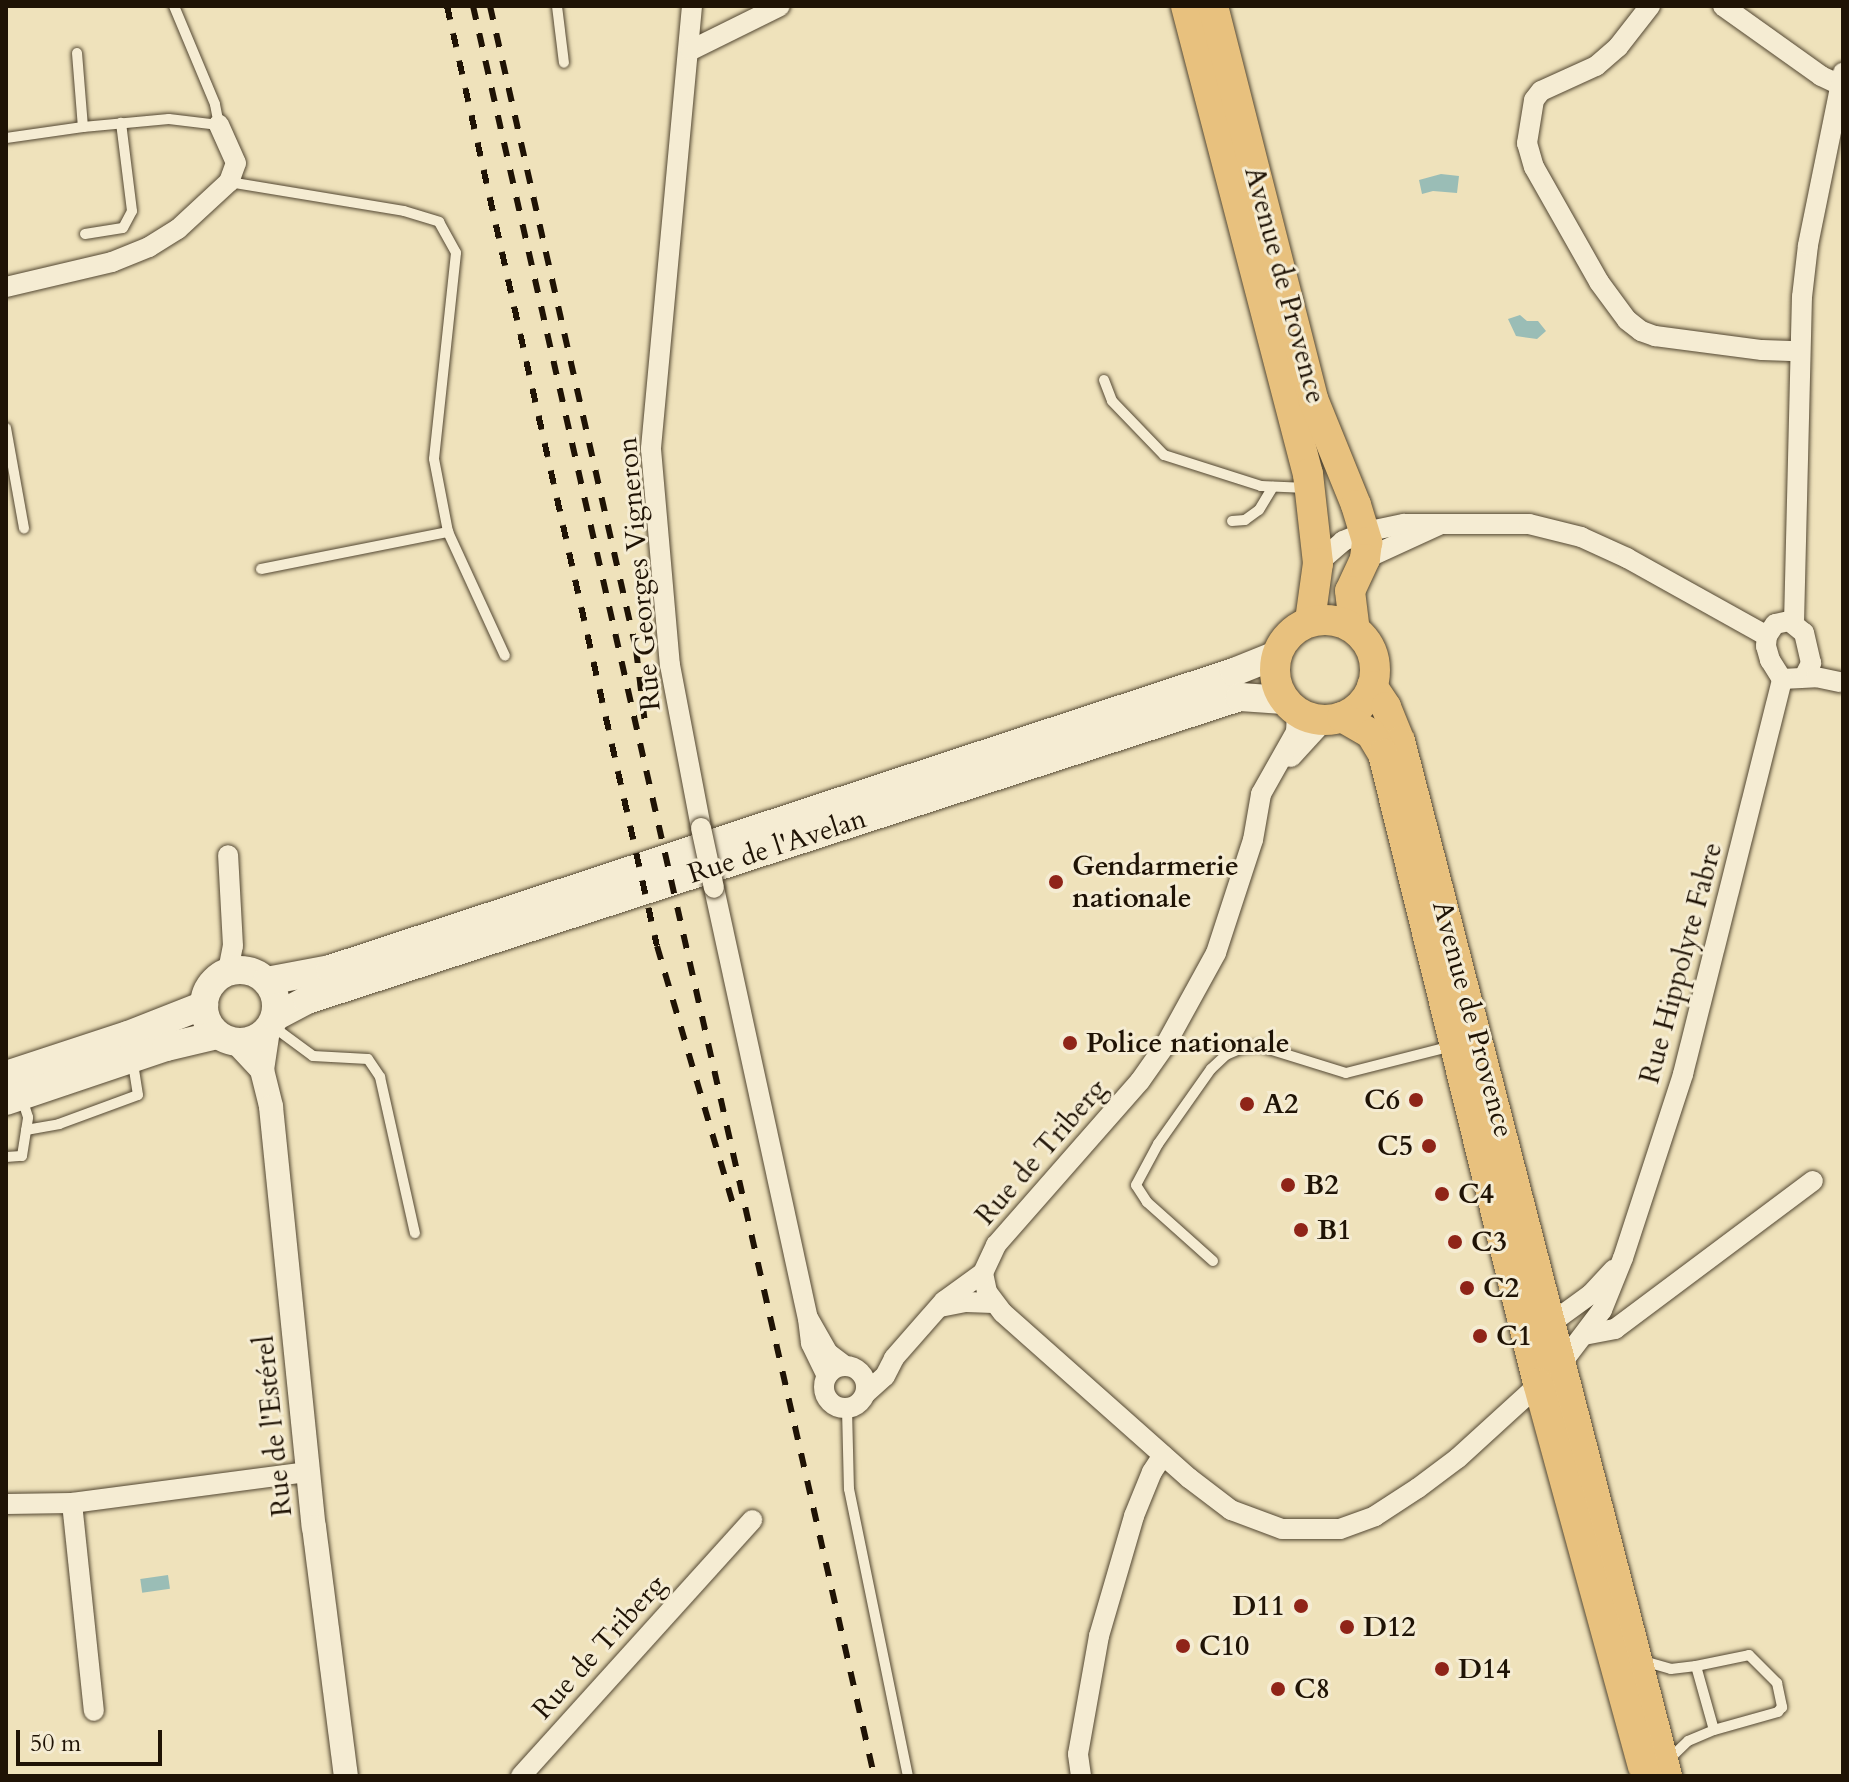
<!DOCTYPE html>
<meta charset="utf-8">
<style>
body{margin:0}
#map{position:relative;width:1849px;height:1782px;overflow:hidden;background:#efe2bb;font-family:Cardo,serif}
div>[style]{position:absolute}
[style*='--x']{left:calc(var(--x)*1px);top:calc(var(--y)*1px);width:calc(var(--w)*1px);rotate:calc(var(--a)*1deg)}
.water>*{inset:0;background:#9abdb6;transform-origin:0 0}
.roads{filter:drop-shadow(0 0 2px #534732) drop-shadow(0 0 2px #534732)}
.service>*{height:10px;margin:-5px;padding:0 5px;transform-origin:5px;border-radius:5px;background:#f5ecd3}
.minor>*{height:20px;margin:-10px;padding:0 10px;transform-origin:10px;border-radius:10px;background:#f5ecd3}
.minor>.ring{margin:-10px;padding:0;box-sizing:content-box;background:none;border:20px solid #f5ecd3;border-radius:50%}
.tertiary>*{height:24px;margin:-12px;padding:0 12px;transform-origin:12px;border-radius:12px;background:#f5ecd3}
.secondary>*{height:28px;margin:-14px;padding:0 14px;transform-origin:14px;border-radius:14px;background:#f5ecd3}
.secondary>.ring{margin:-14px;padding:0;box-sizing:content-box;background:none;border:28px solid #f5ecd3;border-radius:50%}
.primary>*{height:30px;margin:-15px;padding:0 15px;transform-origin:15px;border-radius:15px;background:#e8c17e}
.primary>.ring{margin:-15px;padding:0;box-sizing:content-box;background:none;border:30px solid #e8c17e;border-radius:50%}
.rail>*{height:6px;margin-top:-3px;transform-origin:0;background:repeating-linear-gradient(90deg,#1f1305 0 14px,transparent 0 28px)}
.bridges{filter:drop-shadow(0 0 2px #534732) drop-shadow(0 0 2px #534732)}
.minor-bridge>*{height:20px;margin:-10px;padding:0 10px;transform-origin:10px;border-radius:10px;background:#f5ecd3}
.dots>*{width:22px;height:22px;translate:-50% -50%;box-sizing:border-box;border:4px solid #f5ecd3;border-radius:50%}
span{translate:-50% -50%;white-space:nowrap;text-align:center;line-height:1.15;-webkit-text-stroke:6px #f5ecd3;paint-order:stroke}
.street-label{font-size:28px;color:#1f1305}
.poi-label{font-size:28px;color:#1f1305;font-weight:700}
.left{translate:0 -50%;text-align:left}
.right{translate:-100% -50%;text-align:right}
.frame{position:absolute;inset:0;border:8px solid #1f1305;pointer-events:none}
.scale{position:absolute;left:16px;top:1730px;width:146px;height:36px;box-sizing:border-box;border:4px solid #1f1305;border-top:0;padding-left:10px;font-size:24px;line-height:28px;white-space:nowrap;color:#1f1305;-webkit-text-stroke:6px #f5ecd3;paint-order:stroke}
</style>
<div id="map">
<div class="water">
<i style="clip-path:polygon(1441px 174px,1459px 176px,1457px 193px,1433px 191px,1422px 194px,1419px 180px)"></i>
<i style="clip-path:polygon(1520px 315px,1527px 321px,1538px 321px,1546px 331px,1537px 339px,1516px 336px,1508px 319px)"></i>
<i style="left:168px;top:1575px;width:14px;height:28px;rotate:82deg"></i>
</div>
<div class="roads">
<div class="service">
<i style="--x:557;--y:6;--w:57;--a:83"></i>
<i style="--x:77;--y:53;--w:74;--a:85.4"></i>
<i style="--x:83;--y:127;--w:86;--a:-5.3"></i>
<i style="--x:169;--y:119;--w:50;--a:6.8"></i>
<i style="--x:219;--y:125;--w:21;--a:-101"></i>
<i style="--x:215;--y:104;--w:106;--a:-112.7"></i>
<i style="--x:6;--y:138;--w:78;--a:-8.1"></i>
<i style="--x:229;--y:182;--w:177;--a:9.4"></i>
<i style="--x:404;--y:211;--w:37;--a:17"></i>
<i style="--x:439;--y:222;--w:35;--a:61"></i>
<i style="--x:456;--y:253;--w:207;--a:96.1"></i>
<i style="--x:434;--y:459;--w:74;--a:79.1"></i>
<i style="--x:448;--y:532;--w:136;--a:65.3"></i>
<i style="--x:85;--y:234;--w:38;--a:-9"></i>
<i style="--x:123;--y:228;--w:19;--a:-62"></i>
<i style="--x:132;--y:211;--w:89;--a:-97.1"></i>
<i style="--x:1104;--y:380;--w:22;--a:69"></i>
<i style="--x:1112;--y:401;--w:75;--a:46.1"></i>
<i style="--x:1164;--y:455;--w:102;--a:17.7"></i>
<i style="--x:1261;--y:486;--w:46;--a:2.5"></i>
<i style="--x:6;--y:428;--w:102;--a:79.8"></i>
<i style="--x:1232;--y:521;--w:13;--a:-4"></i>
<i style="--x:1245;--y:520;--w:17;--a:-36"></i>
<i style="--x:1259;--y:510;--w:27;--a:-59"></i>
<i style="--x:261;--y:569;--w:191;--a:-11.2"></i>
<i style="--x:271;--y:1025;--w:52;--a:36.4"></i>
<i style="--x:313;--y:1056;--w:55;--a:3.1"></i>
<i style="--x:368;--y:1059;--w:22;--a:56"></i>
<i style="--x:380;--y:1077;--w:160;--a:77.4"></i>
<i style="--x:26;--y:1130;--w:34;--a:-10"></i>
<i style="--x:59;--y:1124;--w:84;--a:-20.2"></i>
<i style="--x:138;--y:1095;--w:36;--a:-99"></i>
<i style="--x:6;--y:1157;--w:16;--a:-4"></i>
<i style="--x:22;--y:1156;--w:39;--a:-81"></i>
<i style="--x:28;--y:1117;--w:19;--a:-108"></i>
<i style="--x:1213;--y:1261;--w:89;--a:-138.2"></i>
<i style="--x:1147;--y:1202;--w:20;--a:-123"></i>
<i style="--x:1136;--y:1185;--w:47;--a:-61.8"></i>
<i style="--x:1158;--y:1144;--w:92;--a:-54.8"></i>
<i style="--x:1211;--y:1069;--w:21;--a:-43"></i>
<i style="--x:1226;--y:1055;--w:17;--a:-24"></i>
<i style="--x:1242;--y:1048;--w:17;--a:-7"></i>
<i style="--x:1259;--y:1046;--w:91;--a:17.2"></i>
<i style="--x:1346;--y:1073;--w:109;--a:-14.3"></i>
<i style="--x:847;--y:1409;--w:80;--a:88.6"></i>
<i style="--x:849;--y:1489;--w:293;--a:78.4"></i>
<i style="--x:1640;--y:1660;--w:32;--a:16"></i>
<i style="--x:1671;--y:1669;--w:25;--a:-7"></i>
<i style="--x:1696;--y:1666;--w:66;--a:74.3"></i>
<i style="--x:1714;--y:1730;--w:28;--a:157"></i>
<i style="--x:1688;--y:1741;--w:28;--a:136"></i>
<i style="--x:1696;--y:1666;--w:54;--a:-11.7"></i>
<i style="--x:1749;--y:1655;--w:40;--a:45"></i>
<i style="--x:1777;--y:1683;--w:25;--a:78"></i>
<i style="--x:1782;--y:1707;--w:6;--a:129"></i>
<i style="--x:1778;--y:1712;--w:66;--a:164.3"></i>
</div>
<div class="minor">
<i style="--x:692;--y:6;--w:445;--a:95.3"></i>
<i style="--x:651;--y:449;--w:217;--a:85"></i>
<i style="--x:670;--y:665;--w:166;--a:79.2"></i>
<i style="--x:1650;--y:6;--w:52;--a:128"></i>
<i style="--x:1618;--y:47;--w:29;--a:139"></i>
<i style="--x:1596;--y:66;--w:60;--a:155.6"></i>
<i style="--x:1541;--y:91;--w:11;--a:128"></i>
<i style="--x:1534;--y:100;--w:44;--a:99.2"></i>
<i style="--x:1527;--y:143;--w:25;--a:74"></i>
<i style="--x:1534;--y:167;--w:132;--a:60.5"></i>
<i style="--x:1599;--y:282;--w:47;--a:53.6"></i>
<i style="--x:1627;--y:320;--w:18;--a:38"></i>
<i style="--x:1641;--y:331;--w:15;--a:20"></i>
<i style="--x:1655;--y:336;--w:108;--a:7.5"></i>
<i style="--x:1762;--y:350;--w:36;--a:2"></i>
<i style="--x:1723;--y:6;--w:120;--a:35.5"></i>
<i style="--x:1821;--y:76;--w:21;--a:25"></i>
<i style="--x:691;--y:50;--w:99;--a:-26.3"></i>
<i style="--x:6;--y:287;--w:109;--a:-13.3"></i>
<i style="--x:112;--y:262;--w:40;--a:-22"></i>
<i style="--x:149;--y:247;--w:34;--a:-32"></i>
<i style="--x:178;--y:229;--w:69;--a:-42.7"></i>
<i style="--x:229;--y:182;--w:20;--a:-70"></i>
<i style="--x:236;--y:163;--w:42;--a:-114.1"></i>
<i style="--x:1365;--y:559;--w:81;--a:-24.7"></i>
<i style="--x:1318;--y:563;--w:33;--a:-41"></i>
<i style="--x:1343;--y:541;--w:24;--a:-22"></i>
<i style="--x:1365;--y:532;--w:40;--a:-12"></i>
<i style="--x:1404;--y:524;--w:125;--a:0"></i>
<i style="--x:1529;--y:524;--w:54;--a:14"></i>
<i style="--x:1581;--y:537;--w:51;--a:24.5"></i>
<i style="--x:1627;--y:558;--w:160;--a:29.1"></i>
<i style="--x:1794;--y:623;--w:326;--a:-88.6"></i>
<i style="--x:1802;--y:297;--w:52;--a:-83.4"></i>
<i style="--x:1808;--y:245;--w:176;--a:-78.5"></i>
<i style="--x:1804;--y:677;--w:16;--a:-63"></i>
<i style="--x:1811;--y:663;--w:31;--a:-103"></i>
<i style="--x:1804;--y:633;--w:19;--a:-141"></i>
<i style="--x:1789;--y:621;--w:14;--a:168"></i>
<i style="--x:1775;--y:624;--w:14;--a:124"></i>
<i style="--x:1767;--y:636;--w:10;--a:96"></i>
<i style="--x:1766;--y:646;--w:15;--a:74"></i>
<i style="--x:1770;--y:660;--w:22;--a:58"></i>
<i style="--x:1782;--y:679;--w:34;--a:-3"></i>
<i style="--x:1816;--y:677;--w:25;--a:12"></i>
<i style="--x:1291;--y:757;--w:50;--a:-47.4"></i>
<i style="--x:714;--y:888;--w:440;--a:77.7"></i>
<i style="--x:228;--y:971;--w:25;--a:-79"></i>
<i style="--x:233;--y:946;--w:91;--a:-93.1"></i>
<i style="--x:983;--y:1273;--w:19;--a:78"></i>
<i style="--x:987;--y:1292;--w:26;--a:53"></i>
<i style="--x:1003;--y:1313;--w:249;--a:41.6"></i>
<i style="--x:1189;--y:1478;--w:53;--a:37.3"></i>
<i style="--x:1231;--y:1510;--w:54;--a:20.4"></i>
<i style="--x:1282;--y:1529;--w:58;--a:0"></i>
<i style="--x:1340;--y:1529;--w:37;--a:-20"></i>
<i style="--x:1375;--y:1516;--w:51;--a:-33.1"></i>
<i style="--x:1418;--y:1488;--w:50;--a:-36.9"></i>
<i style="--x:1458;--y:1458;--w:139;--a:-42.4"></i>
<i style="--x:1561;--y:1364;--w:68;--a:-52.8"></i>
<i style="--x:1602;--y:1310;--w:56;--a:-68"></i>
<i style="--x:1623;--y:1258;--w:194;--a:-71.9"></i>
<i style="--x:1683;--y:1074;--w:407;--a:-75.9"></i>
<i style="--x:940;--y:1307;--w:26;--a:-11"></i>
<i style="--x:966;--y:1302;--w:27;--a:2"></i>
<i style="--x:1543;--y:1329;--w:59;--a:-36.1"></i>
<i style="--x:1591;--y:1294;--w:33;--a:-47"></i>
<i style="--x:1584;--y:1335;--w:32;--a:-11"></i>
<i style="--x:1615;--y:1329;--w:247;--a:-36.8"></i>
<i class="ring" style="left:824px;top:1366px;width:22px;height:22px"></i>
<i style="--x:827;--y:1376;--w:37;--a:-116"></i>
<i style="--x:811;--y:1343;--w:25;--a:-97"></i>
<i style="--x:808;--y:1318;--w:40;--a:60.3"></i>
<i style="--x:828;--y:1353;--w:21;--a:37"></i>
<i style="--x:866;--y:1393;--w:25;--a:-42"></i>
<i style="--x:885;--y:1376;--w:20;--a:-63"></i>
<i style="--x:894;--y:1358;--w:76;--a:-48.7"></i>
<i style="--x:944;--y:1301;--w:48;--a:-35.7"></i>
<i style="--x:983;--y:1273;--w:31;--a:-65"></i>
<i style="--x:996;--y:1245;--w:218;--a:-48.7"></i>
<i style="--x:1140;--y:1081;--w:45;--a:-54.9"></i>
<i style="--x:1166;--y:1044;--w:104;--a:-61.2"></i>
<i style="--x:1216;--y:953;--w:119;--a:-71.9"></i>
<i style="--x:1253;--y:840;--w:47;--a:-80.1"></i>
<i style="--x:1261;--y:794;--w:71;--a:-60.6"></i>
<i style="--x:1296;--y:732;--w:20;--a:-87"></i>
<i style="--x:72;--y:1503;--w:209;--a:84"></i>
<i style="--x:6;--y:1504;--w:66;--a:-0.9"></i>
<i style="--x:72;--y:1503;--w:238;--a:-7.5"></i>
<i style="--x:521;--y:1776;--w:345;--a:-47.9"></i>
<i style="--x:1081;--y:1776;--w:22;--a:-98"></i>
<i style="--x:1078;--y:1754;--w:120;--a:-79.9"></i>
<i style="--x:1099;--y:1636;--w:125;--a:-73.7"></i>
<i style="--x:1134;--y:1516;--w:48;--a:-67.8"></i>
<i style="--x:1152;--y:1472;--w:20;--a:-57"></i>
</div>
<div class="tertiary">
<i style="--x:268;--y:1030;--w:40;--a:98.5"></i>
<i style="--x:262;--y:1070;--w:38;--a:76"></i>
<i style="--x:271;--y:1107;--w:422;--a:84.2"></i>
<i style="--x:314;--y:1527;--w:251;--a:82.7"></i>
<i style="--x:237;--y:1043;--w:37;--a:47"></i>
</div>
<div class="secondary">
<i class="ring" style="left:204px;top:970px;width:44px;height:44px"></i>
<i style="--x:267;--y:981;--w:64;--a:-10.8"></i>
<i style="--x:330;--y:969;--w:952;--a:-18.19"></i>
<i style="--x:1234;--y:672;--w:45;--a:-22"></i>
<i style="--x:275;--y:1017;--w:36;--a:-28"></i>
<i style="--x:307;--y:1000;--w:981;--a:-17.99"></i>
<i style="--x:1240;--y:697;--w:44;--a:3.9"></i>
<i style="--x:6;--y:1075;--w:128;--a:-18.2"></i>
<i style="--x:128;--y:1035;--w:82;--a:-21.5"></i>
<i style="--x:6;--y:1101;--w:169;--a:-18.6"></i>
<i style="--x:166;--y:1047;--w:52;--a:-13.2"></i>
</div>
<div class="primary">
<i style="--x:1186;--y:6;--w:484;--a:75.4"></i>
<i style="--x:1308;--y:474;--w:90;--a:83.6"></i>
<i style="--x:1318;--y:563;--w:59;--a:97.9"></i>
<i style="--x:1213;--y:6;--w:406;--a:75.7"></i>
<i style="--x:1313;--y:399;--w:114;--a:67.9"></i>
<i style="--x:1356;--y:505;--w:39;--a:73"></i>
<i style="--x:1367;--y:542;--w:17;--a:97"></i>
<i style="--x:1365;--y:559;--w:35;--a:115"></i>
<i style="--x:1350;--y:591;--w:38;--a:83"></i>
<i class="ring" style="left:1275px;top:620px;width:70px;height:70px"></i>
<i style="--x:1372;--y:686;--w:25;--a:56"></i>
<i style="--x:1386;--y:707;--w:37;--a:68"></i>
<i style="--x:1400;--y:741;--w:1069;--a:75.53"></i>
<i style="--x:1342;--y:717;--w:34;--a:30"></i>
<i style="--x:1371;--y:734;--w:23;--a:59"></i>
<i style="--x:1383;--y:754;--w:648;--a:76.16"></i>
<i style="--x:1538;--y:1383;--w:398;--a:74.7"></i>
</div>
</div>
<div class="rail">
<i style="--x:447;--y:6;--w:963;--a:77.41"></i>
<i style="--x:657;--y:946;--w:273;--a:73.6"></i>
<i style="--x:473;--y:6;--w:1815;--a:77.23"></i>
<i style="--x:490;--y:6;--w:659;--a:77.21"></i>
<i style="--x:636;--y:649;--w:75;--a:83.1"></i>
</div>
<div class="bridges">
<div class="minor-bridge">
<i style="--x:701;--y:828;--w:61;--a:77.8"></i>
</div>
</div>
<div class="dots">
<i style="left:1056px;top:882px;background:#8f2418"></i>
<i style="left:1070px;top:1043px;background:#8f2418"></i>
<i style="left:1416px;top:1100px;background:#8f2418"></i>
<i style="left:1247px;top:1104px;background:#8f2418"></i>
<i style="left:1429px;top:1146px;background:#8f2418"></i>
<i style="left:1288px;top:1185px;background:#8f2418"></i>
<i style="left:1442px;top:1194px;background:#8f2418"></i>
<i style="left:1301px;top:1230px;background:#8f2418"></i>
<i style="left:1455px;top:1242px;background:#8f2418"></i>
<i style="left:1467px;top:1288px;background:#8f2418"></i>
<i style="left:1480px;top:1336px;background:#8f2418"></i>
<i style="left:1301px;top:1606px;background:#8f2418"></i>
<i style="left:1347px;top:1627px;background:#8f2418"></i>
<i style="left:1183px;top:1646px;background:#8f2418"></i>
<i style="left:1442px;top:1669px;background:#8f2418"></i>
<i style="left:1278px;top:1689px;background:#8f2418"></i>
</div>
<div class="street-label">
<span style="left:1285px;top:285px;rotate:75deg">Avenue de Provence</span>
<span style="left:639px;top:574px;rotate:-95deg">Rue Georges Vigneron</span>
<span style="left:777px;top:846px;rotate:-18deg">Rue de l'Avelan</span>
<span style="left:1681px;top:963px;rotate:-75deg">Rue Hippolyte Fabre</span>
<span style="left:1473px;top:1019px;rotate:75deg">Avenue de Provence</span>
<span style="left:1041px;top:1152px;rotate:-49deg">Rue de Triberg</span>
<span style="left:273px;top:1426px;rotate:-96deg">Rue de l'Estérel</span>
<span style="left:599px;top:1647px;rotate:-48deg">Rue de Triberg</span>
</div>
<div class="poi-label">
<span class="left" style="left:1072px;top:882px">Gendarmerie<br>nationale</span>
<span class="left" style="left:1086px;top:1043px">Police nationale</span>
<span class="right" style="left:1400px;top:1100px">C6</span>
<span class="left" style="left:1263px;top:1104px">A2</span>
<span class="right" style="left:1413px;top:1146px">C5</span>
<span class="left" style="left:1304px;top:1185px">B2</span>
<span class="left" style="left:1458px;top:1194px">C4</span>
<span class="left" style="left:1317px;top:1230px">B1</span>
<span class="left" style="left:1471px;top:1242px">C3</span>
<span class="left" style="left:1483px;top:1288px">C2</span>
<span class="left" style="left:1496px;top:1336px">C1</span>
<span class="right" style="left:1285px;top:1606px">D11</span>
<span class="left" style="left:1363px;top:1627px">D12</span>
<span class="left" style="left:1199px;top:1646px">C10</span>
<span class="left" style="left:1458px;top:1669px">D14</span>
<span class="left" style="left:1294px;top:1689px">C8</span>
</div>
<div class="frame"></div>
<div class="scale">50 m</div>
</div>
